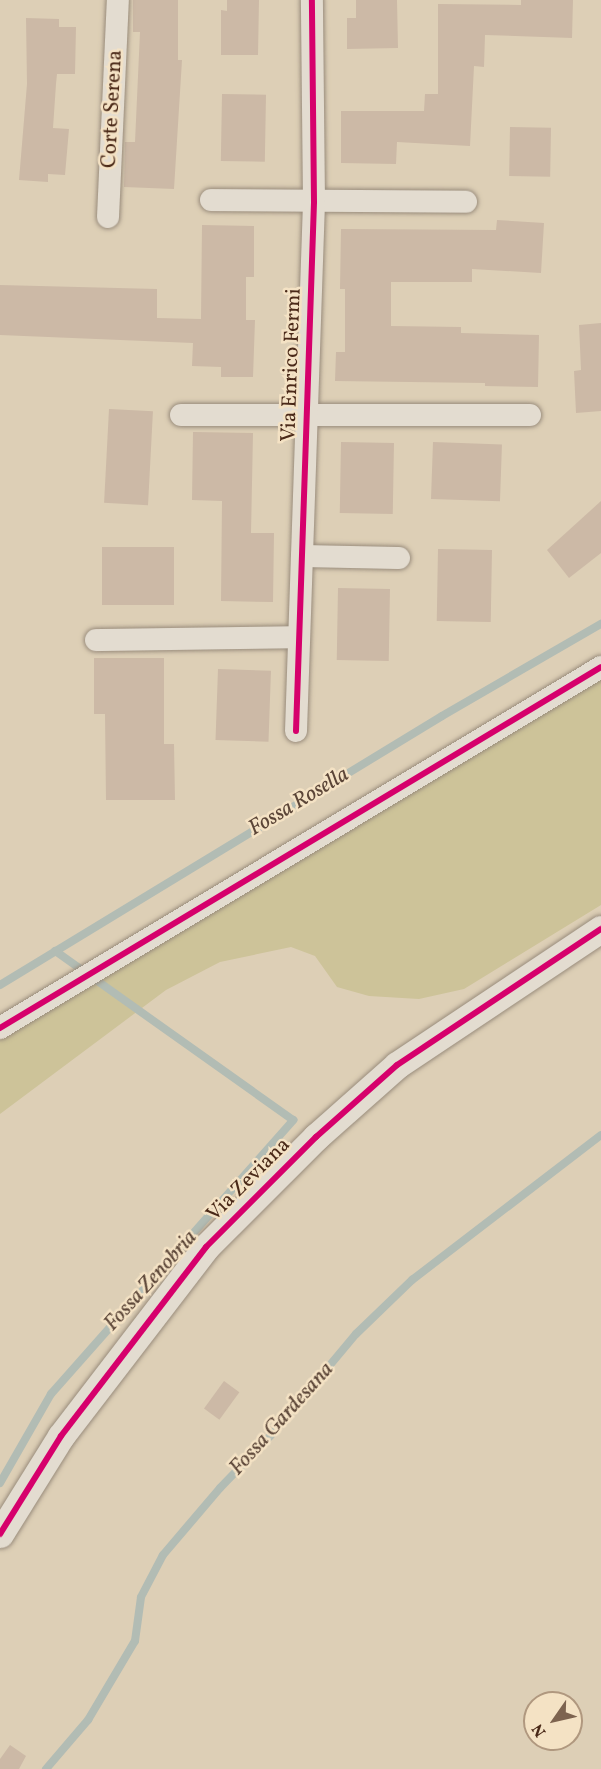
<!DOCTYPE html>
<style>
body{margin:0}
#map{position:relative;width:601px;height:1769px;overflow:hidden;background:#ddcfb6;font-family:Vollkorn,serif}
div>[style]{position:absolute}
[style*='--x']{left:calc(var(--x)*1px);top:calc(var(--y)*1px);width:calc(var(--w)*1px);rotate:calc(var(--a)*1deg)}
.green>*{inset:0;background:#cdc399}
.stream>*{height:8px;margin:-4px;padding:0 4px;transform-origin:4px;border-radius:4px;background:#b2bcb4}
.building>*{inset:0;background:#ccb9a6;transform-origin:0 0}
.roads{filter:drop-shadow(0 0 2px #998c7c) drop-shadow(0 0 2px #998c7c)}
.minor>*{height:22px;margin:-11px;padding:0 11px;transform-origin:11px;border-radius:11px;background:#e3dcd0}
.tertiary>*{height:27px;margin:-13.5px;padding:0 13.5px;transform-origin:13.5px;border-radius:13.5px;background:#e3dcd0}
.cycleway>*{height:6px;margin:-3px;padding:0 3px;transform-origin:3px;border-radius:3px;background:#d6006c}
span{translate:-50% -50%;white-space:nowrap;text-align:center;line-height:1.15;-webkit-text-stroke:5px #f4e2c4;paint-order:stroke}
.street-label{font-size:21px;color:#4a2918}
.water-label{font-size:22px;color:#5b4537;font-style:italic}
.north{position:absolute;left:523px;top:1691px;width:60px;height:60px;box-sizing:border-box;background:#f4e2c4;border:2px solid #b0987f;border-radius:50%;rotate:236deg;font-size:16px;font-weight:700;line-height:24px;text-align:center;color:#4a2918}
.north::after{content:'';display:block;margin:auto;width:21px;height:27px;background:#7d634f;clip-path:polygon(50% 0,100% 100%,50% 72%,0 100%)}
</style>
<div id="map">
<div class="green">
<i style="clip-path:polygon(601px 678px,601px 905px,464px 989px,419px 999px,369px 996px,337px 987px,315px 956px,291px 947px,220px 962px,166px 990px,0 1114px,0 1035px)"></i>
</div>
<div class="stream">
<i style="--x:0;--y:985;--w:517;--a:-31.32"></i>
<i style="--x:442;--y:716;--w:184;--a:-30.1"></i>
<i style="--x:0;--y:1483;--w:103;--a:-60.2"></i>
<i style="--x:51;--y:1394;--w:366;--a:-48.5"></i>
<i style="--x:293;--y:1120;--w:292;--a:-144.6"></i>
<i style="--x:46;--y:1769;--w:65;--a:-49.4"></i>
<i style="--x:88;--y:1720;--w:92;--a:-59.3"></i>
<i style="--x:135;--y:1641;--w:44;--a:-82.2"></i>
<i style="--x:141;--y:1597;--w:47;--a:-62.4"></i>
<i style="--x:163;--y:1555;--w:88;--a:-49.6"></i>
<i style="--x:220;--y:1488;--w:78;--a:-46"></i>
<i style="--x:274;--y:1432;--w:128;--a:-50.1"></i>
<i style="--x:356;--y:1334;--w:78;--a:-44"></i>
<i style="--x:412;--y:1280;--w:238;--a:-37.5"></i>
</div>
<div class="building">
<i style="clip-path:polygon(133px 0,178px 0,178px 60px,182px 60px,174px 189px,124px 187px,125px 142px,135px 142px,140px 32px,133px 32px)"></i>
<i style="clip-path:polygon(227px 0,259px 0,258px 55px,221px 55px,221px 10px,227px 11px)"></i>
<i style="clip-path:polygon(356px 0,397px 0,398px 48px,347px 49px,347px 18px,356px 18px)"></i>
<i style="clip-path:polygon(521px 0,573px 0,572px 38px,485px 35px,484px 67px,474px 66px,470px 146px,397px 142px,396px 164px,341px 163px,341px 111px,424px 111px,425px 94px,438px 94px,438px 4px,521px 5px)"></i>
<i style="clip-path:polygon(26px 18px,59px 19px,59px 27px,76px 27px,75px 74px,57px 74px,56px 84px,53px 128px,69px 129px,65px 175px,48px 174px,48px 182px,19px 180px,27px 84px)"></i>
<i style="left:222px;top:94px;width:44px;height:67px;rotate:1deg"></i>
<i style="left:510px;top:127px;width:41px;height:49px;rotate:1deg"></i>
<i style="clip-path:polygon(497px 220px,544px 223px,541px 273px,472px 269px,472px 282px,391px 282px,391px 326px,461px 327px,461px 333px,539px 335px,538px 387px,485px 386px,485px 383px,335px 381px,336px 352px,345px 352px,345px 289px,340px 289px,341px 229px,496px 230px)"></i>
<i style="clip-path:polygon(202px 225px,254px 226px,254px 277px,246px 277px,246px 320px,255px 320px,253px 377px,221px 377px,221px 367px,192px 366px,193px 343px,0 335px,0 285px,157px 289px,157px 318px,201px 319px)"></i>
<i style="clip-path:polygon(601px 323px,601px 411px,576px 413px,574px 371px,581px 370px,579px 325px)"></i>
<i style="left:109px;top:409px;width:44px;height:94px;rotate:3deg"></i>
<i style="clip-path:polygon(193px 432px,253px 433px,251px 533px,274px 533px,273px 602px,221px 601px,222px 501px,192px 500px)"></i>
<i style="left:341px;top:442px;width:53px;height:71px;rotate:1deg"></i>
<i style="left:433px;top:442px;width:69px;height:57px;rotate:2deg"></i>
<i style="clip-path:polygon(601px 501px,601px 553px,569px 578px,547px 550px)"></i>
<i style="left:102px;top:547px;width:72px;height:58px"></i>
<i style="left:438px;top:549px;width:54px;height:72px;rotate:1deg"></i>
<i style="left:338px;top:588px;width:52px;height:72px;rotate:1deg"></i>
<i style="clip-path:polygon(94px 658px,164px 658px,164px 744px,174px 744px,175px 800px,106px 800px,105px 714px,94px 714px)"></i>
<i style="left:218px;top:669px;width:53px;height:71px;rotate:2deg"></i>
<i style="left:224px;top:1381px;width:19px;height:34px;rotate:36deg"></i>
<i style="clip-path:polygon(10px 1745px,26px 1756px,19px 1769px,0 1769px,0 1759px)"></i>
</div>
<div class="roads">
<div class="minor">
<i style="--x:211;--y:200;--w:255;--a:0.4"></i>
<i style="--x:108;--y:217;--w:217;--a:-87.4"></i>
<i style="--x:181;--y:415;--w:349;--a:0"></i>
<i style="--x:302;--y:556;--w:97;--a:1.2"></i>
<i style="--x:96;--y:640;--w:203;--a:-0.8"></i>
<i style="--x:296;--y:731;--w:529;--a:-88.05"></i>
<i style="--x:314;--y:202;--w:202;--a:-90.6"></i>
<i style="--x:0;--y:1028;--w:701;--a:-30.99"></i>
</div>
<div class="tertiary">
<i style="--x:0;--y:1534;--w:115;--a:-58.1"></i>
<i style="--x:61;--y:1436;--w:238;--a:-52.5"></i>
<i style="--x:206;--y:1247;--w:156;--a:-45"></i>
<i style="--x:316;--y:1137;--w:108;--a:-41.6"></i>
<i style="--x:397;--y:1065;--w:245;--a:-33.7"></i>
</div>
</div>
<div class="cycleway">
<i style="--x:296;--y:731;--w:529;--a:-88.05"></i>
<i style="--x:314;--y:202;--w:202;--a:-90.6"></i>
<i style="--x:0;--y:1028;--w:701;--a:-30.99"></i>
<i style="--x:0;--y:1534;--w:115;--a:-58.1"></i>
<i style="--x:61;--y:1436;--w:238;--a:-52.5"></i>
<i style="--x:206;--y:1247;--w:156;--a:-45"></i>
<i style="--x:316;--y:1137;--w:108;--a:-41.6"></i>
<i style="--x:397;--y:1065;--w:245;--a:-33.7"></i>
</div>
<div class="street-label">
<span style="left:113px;top:109px;rotate:-87deg">Corte Serena</span>
<span style="left:292px;top:365px;rotate:-88deg">Via Enrico Fermi</span>
<span style="left:249px;top:1180px;rotate:-45deg">Via Zeviana</span>
</div>
<div class="water-label">
<span style="left:299px;top:802px;rotate:-31deg">Fossa Rosella</span>
<span style="left:151px;top:1281px;rotate:-48deg">Fossa Zenobria</span>
<span style="left:282px;top:1419px;rotate:-48deg">Fossa Gardesana</span>
</div>
<div class="north">N</div>
</div>
